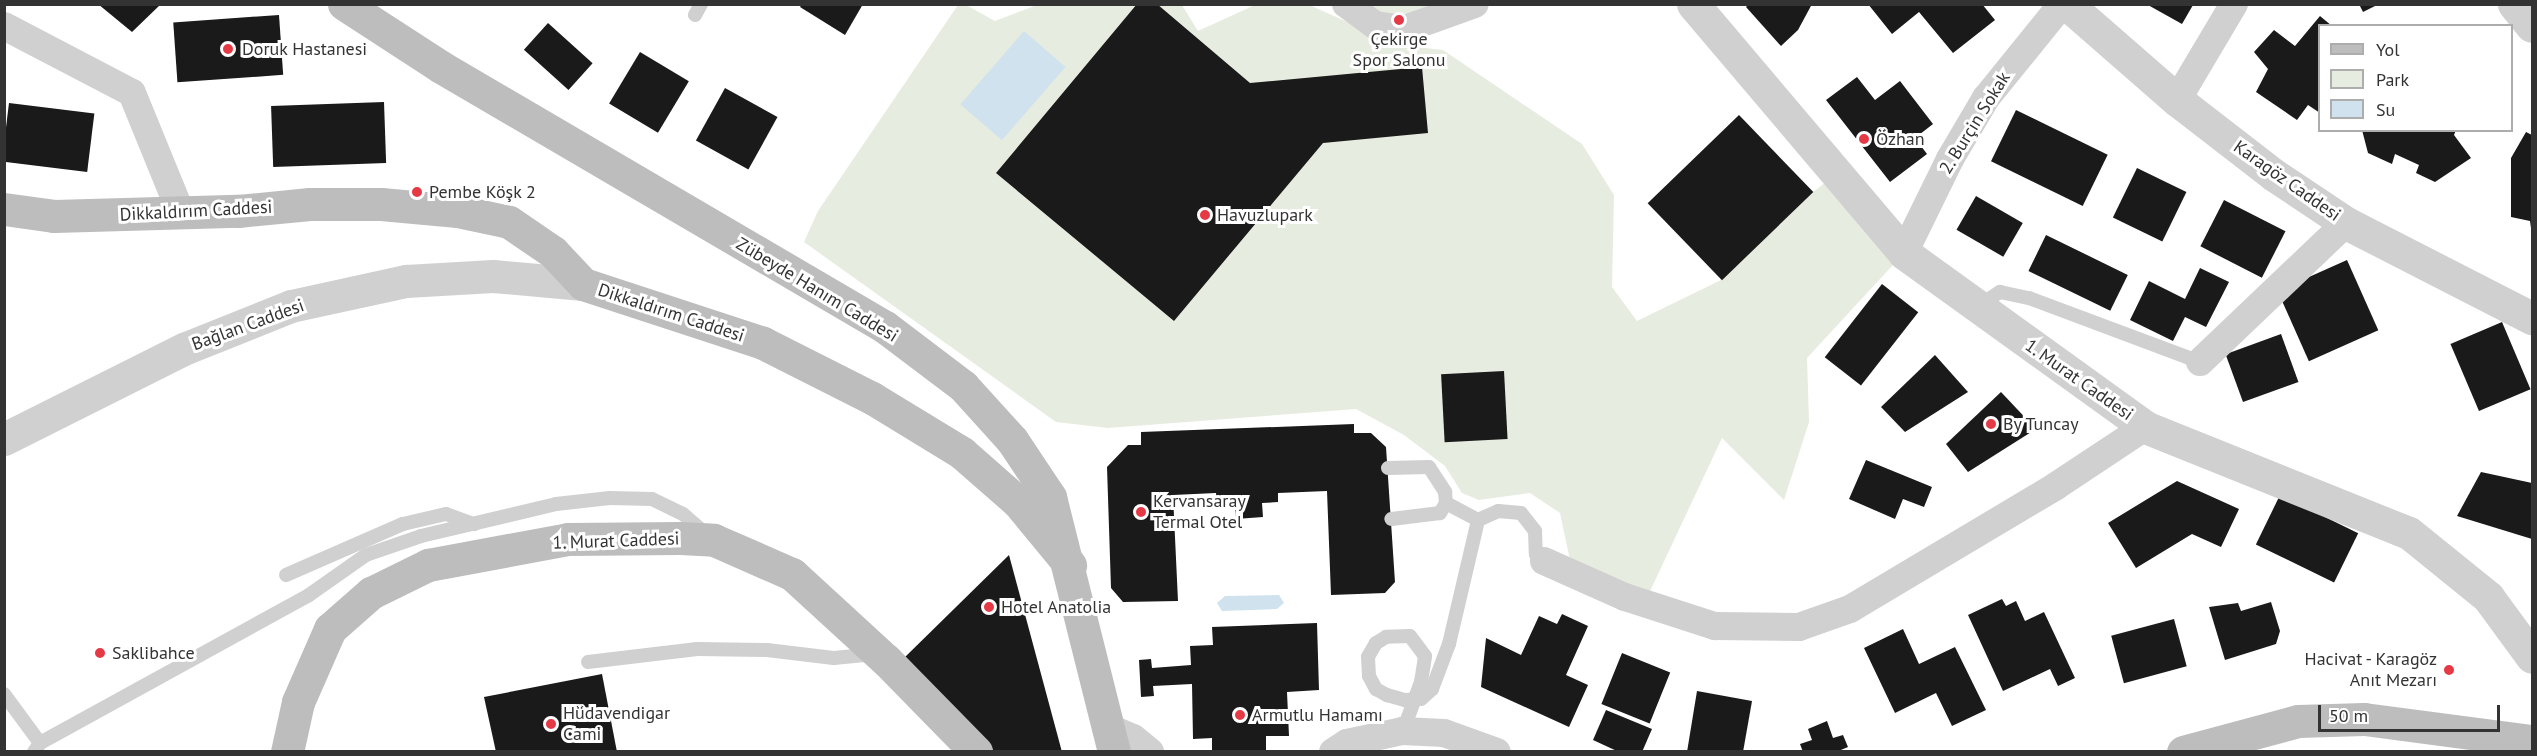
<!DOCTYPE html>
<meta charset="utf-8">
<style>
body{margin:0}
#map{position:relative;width:2537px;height:756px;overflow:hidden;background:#fff;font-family:"PT Sans",sans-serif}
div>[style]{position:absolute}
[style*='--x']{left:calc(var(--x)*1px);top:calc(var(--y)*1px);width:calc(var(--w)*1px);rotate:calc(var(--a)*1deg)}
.green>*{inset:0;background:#e6ecdf}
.water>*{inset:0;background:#cfe2ee;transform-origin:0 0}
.building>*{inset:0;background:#1a1a1a;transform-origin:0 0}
.service>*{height:14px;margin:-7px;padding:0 7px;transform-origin:7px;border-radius:7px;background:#d0d0d0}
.minor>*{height:28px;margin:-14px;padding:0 14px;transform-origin:14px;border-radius:14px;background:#d0d0d0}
.tertiary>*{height:33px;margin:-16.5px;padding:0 16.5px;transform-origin:16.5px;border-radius:16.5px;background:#d0d0d0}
.secondary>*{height:33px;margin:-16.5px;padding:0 16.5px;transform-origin:16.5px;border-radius:16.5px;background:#bdbdbd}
.service-bridge>*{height:14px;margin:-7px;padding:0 7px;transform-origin:7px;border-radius:7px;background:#d0d0d0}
.dots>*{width:16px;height:16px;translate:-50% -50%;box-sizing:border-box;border:3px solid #fff;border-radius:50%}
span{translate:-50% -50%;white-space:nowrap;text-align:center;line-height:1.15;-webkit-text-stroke:6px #fff;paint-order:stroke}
.poi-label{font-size:18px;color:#333}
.left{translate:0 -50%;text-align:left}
.right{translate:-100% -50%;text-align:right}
.street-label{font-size:18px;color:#333}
.frame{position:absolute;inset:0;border:6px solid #333;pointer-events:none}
.legend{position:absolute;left:2318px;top:24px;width:195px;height:108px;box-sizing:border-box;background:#fff;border:2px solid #adadad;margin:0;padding:8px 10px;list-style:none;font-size:18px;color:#333}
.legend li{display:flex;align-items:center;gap:12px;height:30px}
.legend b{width:30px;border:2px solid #adadad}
.scale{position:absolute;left:2318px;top:705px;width:182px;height:27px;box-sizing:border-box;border:3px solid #333;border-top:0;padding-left:8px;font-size:18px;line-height:21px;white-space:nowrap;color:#333;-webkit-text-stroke:4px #fff;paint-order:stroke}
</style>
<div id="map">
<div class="green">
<i style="clip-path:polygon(1307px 4px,1399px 45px,1443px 50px,1582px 144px,1614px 195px,1612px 287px,1637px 321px,1721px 280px,1813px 192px,1838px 173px,1904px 253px,1807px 358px,1809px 422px,1784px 500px,1722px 438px,1644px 604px,1573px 574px,1560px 513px,1530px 493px,1479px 500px,1462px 493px,1445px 466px,1404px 435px,1356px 409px,1108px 428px,1056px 422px,804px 242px,818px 211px,958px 5px,966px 5px,995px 21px,1037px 5px,1182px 5px,1198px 31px,1255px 5px)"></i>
<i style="clip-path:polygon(1346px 5px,1475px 5px,1405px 29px)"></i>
</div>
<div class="water">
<i style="left:1024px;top:31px;width:55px;height:97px;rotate:41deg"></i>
<i style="clip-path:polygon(1279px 595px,1284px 603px,1277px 609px,1222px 611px,1217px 603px,1225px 596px)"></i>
</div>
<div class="building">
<i style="clip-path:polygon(98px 4px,161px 4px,132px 32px)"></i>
<i style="clip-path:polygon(802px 4px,863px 4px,845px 35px,800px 7px)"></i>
<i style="clip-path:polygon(1137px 4px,1157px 4px,1250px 83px,1422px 67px,1428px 133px,1323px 143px,1174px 321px,996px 173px)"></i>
<i style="clip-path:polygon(1749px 4px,1812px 4px,1798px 30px,1781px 46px,1746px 7px)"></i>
<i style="clip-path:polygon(1868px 4px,1982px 4px,1995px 20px,1953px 53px,1919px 12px,1892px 34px)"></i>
<i style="clip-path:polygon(2359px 4px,2379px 4px,2363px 12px)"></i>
<i style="clip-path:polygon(2148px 5px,2193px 5px,2182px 24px)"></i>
<i style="left:279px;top:15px;width:60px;height:106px;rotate:86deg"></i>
<i style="clip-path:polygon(2320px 16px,2332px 26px,2320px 26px,2320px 113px,2308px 105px,2297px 120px,2256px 92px,2268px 69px,2254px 52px,2274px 30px,2295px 46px)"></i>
<i style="left:548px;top:23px;width:60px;height:36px;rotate:42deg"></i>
<i style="left:640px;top:52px;width:57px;height:60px;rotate:31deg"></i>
<i style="clip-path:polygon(1857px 77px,1875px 100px,1900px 81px,1933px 124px,1915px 138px,1927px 154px,1890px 182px,1826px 100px)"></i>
<i style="left:725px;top:88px;width:60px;height:60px;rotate:29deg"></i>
<i style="left:384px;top:102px;width:61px;height:113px;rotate:88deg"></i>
<i style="left:9px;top:103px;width:86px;height:59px;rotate:7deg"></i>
<i style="left:2016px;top:110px;width:102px;height:57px;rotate:26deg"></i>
<i style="left:1739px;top:115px;width:107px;height:127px;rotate:46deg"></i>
<i style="clip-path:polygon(2362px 130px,2456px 130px,2454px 135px,2471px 158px,2435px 182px,2416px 173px,2419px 165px,2395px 154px,2392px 164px,2368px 153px)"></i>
<i style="clip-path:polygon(2526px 132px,2532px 135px,2531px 228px,2530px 221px,2511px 217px,2511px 158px)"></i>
<i style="left:2137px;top:168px;width:55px;height:55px;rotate:26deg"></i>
<i style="left:1976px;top:196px;width:54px;height:39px;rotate:30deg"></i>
<i style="left:2224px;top:200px;width:69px;height:52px;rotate:27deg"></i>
<i style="left:2046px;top:235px;width:91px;height:40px;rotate:26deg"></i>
<i style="left:2347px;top:260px;width:77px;height:76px;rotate:66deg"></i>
<i style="clip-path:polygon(2200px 268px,2229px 282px,2206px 327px,2185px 317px,2173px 341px,2130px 320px,2149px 281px,2185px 299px)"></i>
<i style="left:1882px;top:284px;width:46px;height:93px;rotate:38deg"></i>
<i style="left:2502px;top:322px;width:73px;height:56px;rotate:67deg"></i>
<i style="left:2281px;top:334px;width:51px;height:59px;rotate:70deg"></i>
<i style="clip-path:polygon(1935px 355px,1968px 392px,1905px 432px,1881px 407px)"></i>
<i style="left:1504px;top:371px;width:68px;height:63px;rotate:87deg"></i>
<i style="clip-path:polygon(2001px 392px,2036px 429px,1968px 472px,1946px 444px)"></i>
<i style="clip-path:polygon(1354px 424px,1354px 433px,1371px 433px,1386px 447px,1395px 582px,1385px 593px,1331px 595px,1327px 491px,1278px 493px,1278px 502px,1262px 503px,1263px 517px,1236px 519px,1235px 505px,1217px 506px,1216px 493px,1173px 495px,1178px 601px,1123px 602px,1111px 588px,1107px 467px,1128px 445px,1141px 445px,1141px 432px)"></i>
<i style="clip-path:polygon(1866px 460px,1932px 487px,1924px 507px,1903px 499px,1895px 519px,1849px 499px)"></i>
<i style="clip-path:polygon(2481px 472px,2532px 483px,2532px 539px,2457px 516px)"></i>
<i style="clip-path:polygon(2177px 481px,2239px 509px,2221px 547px,2192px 534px,2136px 568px,2108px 523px)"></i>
<i style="left:2280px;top:495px;width:87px;height:55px;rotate:26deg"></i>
<i style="clip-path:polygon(1009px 555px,1062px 752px,993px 752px,902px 660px)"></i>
<i style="clip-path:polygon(2002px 599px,2006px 606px,2016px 601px,2025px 621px,2044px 612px,2075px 678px,2058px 686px,2050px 669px,2003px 691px,1968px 615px)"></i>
<i style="clip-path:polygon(2271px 602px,2280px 631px,2276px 644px,2225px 660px,2209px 607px,2238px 603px,2241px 611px)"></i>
<i style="clip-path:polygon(1562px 614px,1588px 626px,1566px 675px,1588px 685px,1569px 727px,1481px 687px,1486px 638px,1521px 655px,1539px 616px,1557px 624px)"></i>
<i style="left:2174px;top:619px;width:49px;height:65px;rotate:75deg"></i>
<i style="clip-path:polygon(1317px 623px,1319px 690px,1287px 692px,1289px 736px,1266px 736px,1266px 752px,1212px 752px,1212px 738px,1193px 739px,1192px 684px,1153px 686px,1154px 696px,1141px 697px,1139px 660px,1151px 659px,1152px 668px,1191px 665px,1190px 646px,1213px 645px,1212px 627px)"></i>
<i style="clip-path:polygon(1903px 629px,1919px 664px,1955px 647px,1986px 710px,1952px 726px,1936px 693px,1895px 713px,1864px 648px)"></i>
<i style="left:1622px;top:653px;width:52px;height:55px;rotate:22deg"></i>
<i style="clip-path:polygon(602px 674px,617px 752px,496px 752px,484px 697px)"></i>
<i style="clip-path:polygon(1697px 691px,1752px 701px,1743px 752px,1687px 752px)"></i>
<i style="clip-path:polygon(1606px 710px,1652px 729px,1642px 752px,1619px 752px,1593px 740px)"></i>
<i style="clip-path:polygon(1827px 721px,1833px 738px,1843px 735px,1848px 747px,1836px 752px,1803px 752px,1800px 744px,1812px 740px,1808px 729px)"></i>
</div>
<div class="service">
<i style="--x:695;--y:15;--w:13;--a:-61"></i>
<i style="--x:1985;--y:311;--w:10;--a:-84"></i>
<i style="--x:1986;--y:301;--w:17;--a:-33"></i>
<i style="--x:2000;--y:292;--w:30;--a:12"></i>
<i style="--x:2029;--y:298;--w:183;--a:20.5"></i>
<i style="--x:1388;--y:468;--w:41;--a:-1.4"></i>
<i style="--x:1429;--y:467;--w:30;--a:57"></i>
<i style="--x:1445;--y:492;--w:11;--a:85"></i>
<i style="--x:1446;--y:503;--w:12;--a:121"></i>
<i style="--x:1440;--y:513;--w:49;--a:173"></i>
<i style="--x:1446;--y:503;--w:36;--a:28"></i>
<i style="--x:286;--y:575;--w:128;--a:-23.6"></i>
<i style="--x:403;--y:524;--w:44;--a:-13.1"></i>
<i style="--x:446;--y:514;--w:30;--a:20"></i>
<i style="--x:588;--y:662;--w:110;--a:-6.8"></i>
<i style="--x:697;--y:649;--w:70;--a:0.8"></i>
<i style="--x:767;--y:650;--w:67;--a:6.8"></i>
<i style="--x:834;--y:658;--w:41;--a:-5.6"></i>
<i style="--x:1421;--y:682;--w:26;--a:-81"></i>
<i style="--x:1425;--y:656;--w:25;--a:-127"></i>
<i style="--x:1410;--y:636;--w:24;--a:178"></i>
<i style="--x:1386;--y:637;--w:12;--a:149"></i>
<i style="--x:1376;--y:643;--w:16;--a:120"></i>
<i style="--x:1368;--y:657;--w:19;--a:87"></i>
<i style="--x:1369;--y:676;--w:15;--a:62"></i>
<i style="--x:1376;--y:689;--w:13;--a:29"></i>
<i style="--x:1387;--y:695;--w:19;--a:16"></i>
<i style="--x:1405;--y:700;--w:16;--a:-4"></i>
<i style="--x:1421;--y:699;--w:15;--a:-42"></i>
<i style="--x:1432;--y:689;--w:48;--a:-69.3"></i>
<i style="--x:1449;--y:644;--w:127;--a:-76.8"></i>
<i style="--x:1478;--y:520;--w:22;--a:-24"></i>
<i style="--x:1498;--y:511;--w:23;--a:5"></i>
<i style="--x:1521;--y:513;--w:23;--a:52"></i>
<i style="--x:1535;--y:531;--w:23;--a:88"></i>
<i style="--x:1536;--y:554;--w:11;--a:41"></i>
<i style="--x:4;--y:694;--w:61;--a:53.7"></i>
<i style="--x:34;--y:752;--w:11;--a:-56"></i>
<i style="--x:40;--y:743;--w:307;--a:-28.8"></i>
<i style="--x:309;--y:595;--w:70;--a:-35.1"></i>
<i style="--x:366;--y:555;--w:58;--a:-19.1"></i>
<i style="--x:421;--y:536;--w:139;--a:-13.3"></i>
<i style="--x:556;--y:504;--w:54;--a:-6.3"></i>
<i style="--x:610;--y:498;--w:42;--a:1.4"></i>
<i style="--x:652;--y:499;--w:34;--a:26"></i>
<i style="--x:683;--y:514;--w:29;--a:41"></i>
</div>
<div class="minor">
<i style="--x:1346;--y:4;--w:36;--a:36"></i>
<i style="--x:1375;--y:25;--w:30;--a:8"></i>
<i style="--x:1405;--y:29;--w:74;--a:-19.7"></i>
<i style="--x:4;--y:26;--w:144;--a:27.6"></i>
<i style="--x:132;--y:93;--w:130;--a:67.8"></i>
<i style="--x:2177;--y:100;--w:112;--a:-59.3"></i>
<i style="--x:1904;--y:253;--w:105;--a:-63.9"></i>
<i style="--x:1950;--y:159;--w:71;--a:-59.5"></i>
<i style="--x:1986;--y:98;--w:121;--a:-51"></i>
<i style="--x:2200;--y:362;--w:202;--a:-43.6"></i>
<i style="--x:1544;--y:561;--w:89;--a:24"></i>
<i style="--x:1625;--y:597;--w:95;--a:17.9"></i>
<i style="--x:1715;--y:626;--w:84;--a:0.7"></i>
<i style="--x:1799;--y:627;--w:54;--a:-19.4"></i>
<i style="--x:1850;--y:609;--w:240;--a:-30.8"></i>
<i style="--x:2056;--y:486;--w:107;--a:-33.5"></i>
<i style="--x:1107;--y:727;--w:28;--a:23"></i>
<i style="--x:1133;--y:738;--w:22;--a:39"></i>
<i style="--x:1333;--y:752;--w:17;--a:-33"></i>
<i style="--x:1347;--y:743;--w:56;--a:-12.3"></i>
<i style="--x:1402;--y:731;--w:42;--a:2.7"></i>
<i style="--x:1444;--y:733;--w:56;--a:19.7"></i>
</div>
<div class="tertiary">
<i style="--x:1693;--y:4;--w:326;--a:49.7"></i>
<i style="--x:1904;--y:253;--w:297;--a:35.8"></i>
<i style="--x:2145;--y:427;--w:284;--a:21.9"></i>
<i style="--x:2409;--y:533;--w:102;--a:39"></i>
<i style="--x:2488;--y:597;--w:74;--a:53.7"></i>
<i style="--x:2067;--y:4;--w:146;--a:41.1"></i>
<i style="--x:2177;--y:100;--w:123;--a:37.7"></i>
<i style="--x:2274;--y:175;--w:87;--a:33.7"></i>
<i style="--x:2346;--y:223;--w:209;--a:27.1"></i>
<i style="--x:2514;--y:4;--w:28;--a:51"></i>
<i style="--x:4;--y:439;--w:203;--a:-26.6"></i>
<i style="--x:186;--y:348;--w:113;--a:-21.8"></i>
<i style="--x:291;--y:306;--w:118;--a:-12.3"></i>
<i style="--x:406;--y:281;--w:87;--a:-3.3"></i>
<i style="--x:493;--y:276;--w:90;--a:5.1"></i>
</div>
<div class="secondary">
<i style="--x:344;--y:4;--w:116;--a:33"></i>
<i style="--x:441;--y:67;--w:515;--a:30.35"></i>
<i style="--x:885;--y:327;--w:98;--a:37.1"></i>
<i style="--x:963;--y:386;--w:73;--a:47.8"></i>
<i style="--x:1012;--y:440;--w:69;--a:56.3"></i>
<i style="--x:1050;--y:497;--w:263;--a:75.9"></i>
<i style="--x:4;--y:209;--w:50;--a:8"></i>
<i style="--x:54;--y:216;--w:184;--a:-1.6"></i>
<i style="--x:238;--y:211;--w:72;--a:-5.6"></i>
<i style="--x:310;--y:204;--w:71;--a:0"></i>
<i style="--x:381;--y:204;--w:77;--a:5.2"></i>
<i style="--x:458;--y:211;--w:52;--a:12.2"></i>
<i style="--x:509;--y:222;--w:53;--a:34.3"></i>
<i style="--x:553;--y:252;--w:44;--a:46.8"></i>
<i style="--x:583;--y:284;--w:189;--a:18.1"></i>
<i style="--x:763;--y:343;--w:122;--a:26.8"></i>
<i style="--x:872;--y:398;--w:105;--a:31.4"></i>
<i style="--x:962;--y:453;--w:74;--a:41.2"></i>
<i style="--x:1018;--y:502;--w:82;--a:50.5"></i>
<i style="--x:287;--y:752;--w:51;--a:-77.6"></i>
<i style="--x:298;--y:702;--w:80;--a:-66.3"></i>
<i style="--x:330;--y:629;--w:55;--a:-41.3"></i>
<i style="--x:371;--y:593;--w:64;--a:-26.2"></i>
<i style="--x:428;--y:565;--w:142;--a:-10.5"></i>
<i style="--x:568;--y:539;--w:112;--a:-0.5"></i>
<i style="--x:680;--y:538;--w:34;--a:3"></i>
<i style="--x:714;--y:540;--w:85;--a:23.6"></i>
<i style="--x:792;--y:574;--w:127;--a:42.5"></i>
<i style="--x:886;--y:660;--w:129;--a:45.6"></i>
<i style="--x:2183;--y:752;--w:119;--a:-15.1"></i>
<i style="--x:2298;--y:721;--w:66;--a:-1.7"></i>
<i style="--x:2364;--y:719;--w:169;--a:7.5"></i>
</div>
<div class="service-bridge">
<i style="--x:1407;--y:720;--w:40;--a:-69.8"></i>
</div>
<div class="dots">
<i style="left:1399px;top:20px;background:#e63946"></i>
<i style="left:228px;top:49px;background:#e63946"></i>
<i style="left:1864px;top:139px;background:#e63946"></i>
<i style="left:417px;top:192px;background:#e63946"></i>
<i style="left:1205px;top:215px;background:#e63946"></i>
<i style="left:1991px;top:424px;background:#e63946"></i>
<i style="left:1141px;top:512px;background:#e63946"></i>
<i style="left:989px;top:607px;background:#e63946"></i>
<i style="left:100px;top:653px;background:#e63946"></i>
<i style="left:2449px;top:670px;background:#e63946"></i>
<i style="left:1240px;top:715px;background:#e63946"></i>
<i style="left:551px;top:724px;background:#e63946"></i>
</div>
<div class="poi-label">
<span style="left:1399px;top:50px">Çekirge<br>Spor Salonu</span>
<span class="left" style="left:242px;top:49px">Doruk Hastanesi</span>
<span class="left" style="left:1876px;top:139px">Özhan</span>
<span class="left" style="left:429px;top:192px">Pembe Köşk 2</span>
<span class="left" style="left:1217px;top:215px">Havuzlupark</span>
<span class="left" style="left:2003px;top:424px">By Tuncay</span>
<span class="left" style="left:1153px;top:512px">Kervansaray<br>Termal Otel</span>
<span class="left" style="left:1001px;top:607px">Hotel Anatolia</span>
<span class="left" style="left:112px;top:653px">Saklibahce</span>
<span class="right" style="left:2437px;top:670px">Hacivat - Karagöz<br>Anıt Mezarı</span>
<span class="left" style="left:563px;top:724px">Hüdavendigar<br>Cami</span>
<span class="left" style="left:1252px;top:715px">Armutlu Hamamı</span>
</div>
<div class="street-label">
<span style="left:1975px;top:123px;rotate:-58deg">2. Burçin Sokak</span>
<span style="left:2287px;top:181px;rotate:35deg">Karagöz Caddesi</span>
<span style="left:196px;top:211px;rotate:-3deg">Dikkaldırım Caddesi</span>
<span style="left:817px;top:290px;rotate:31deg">Zübeyde Hanım Caddesi</span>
<span style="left:671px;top:313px;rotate:18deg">Dikkaldırım Caddesi</span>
<span style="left:248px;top:325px;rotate:-20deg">Bağlan Caddesi</span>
<span style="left:2079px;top:380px;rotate:35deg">1. Murat Caddesi</span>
<span style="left:616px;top:541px;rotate:-2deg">1. Murat Caddesi</span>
</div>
<div class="frame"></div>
<ul class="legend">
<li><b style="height:8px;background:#bdbdbd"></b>Yol</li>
<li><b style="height:16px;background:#e6ecdf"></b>Park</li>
<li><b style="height:16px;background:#cfe2ee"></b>Su</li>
</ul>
<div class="scale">50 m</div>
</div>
